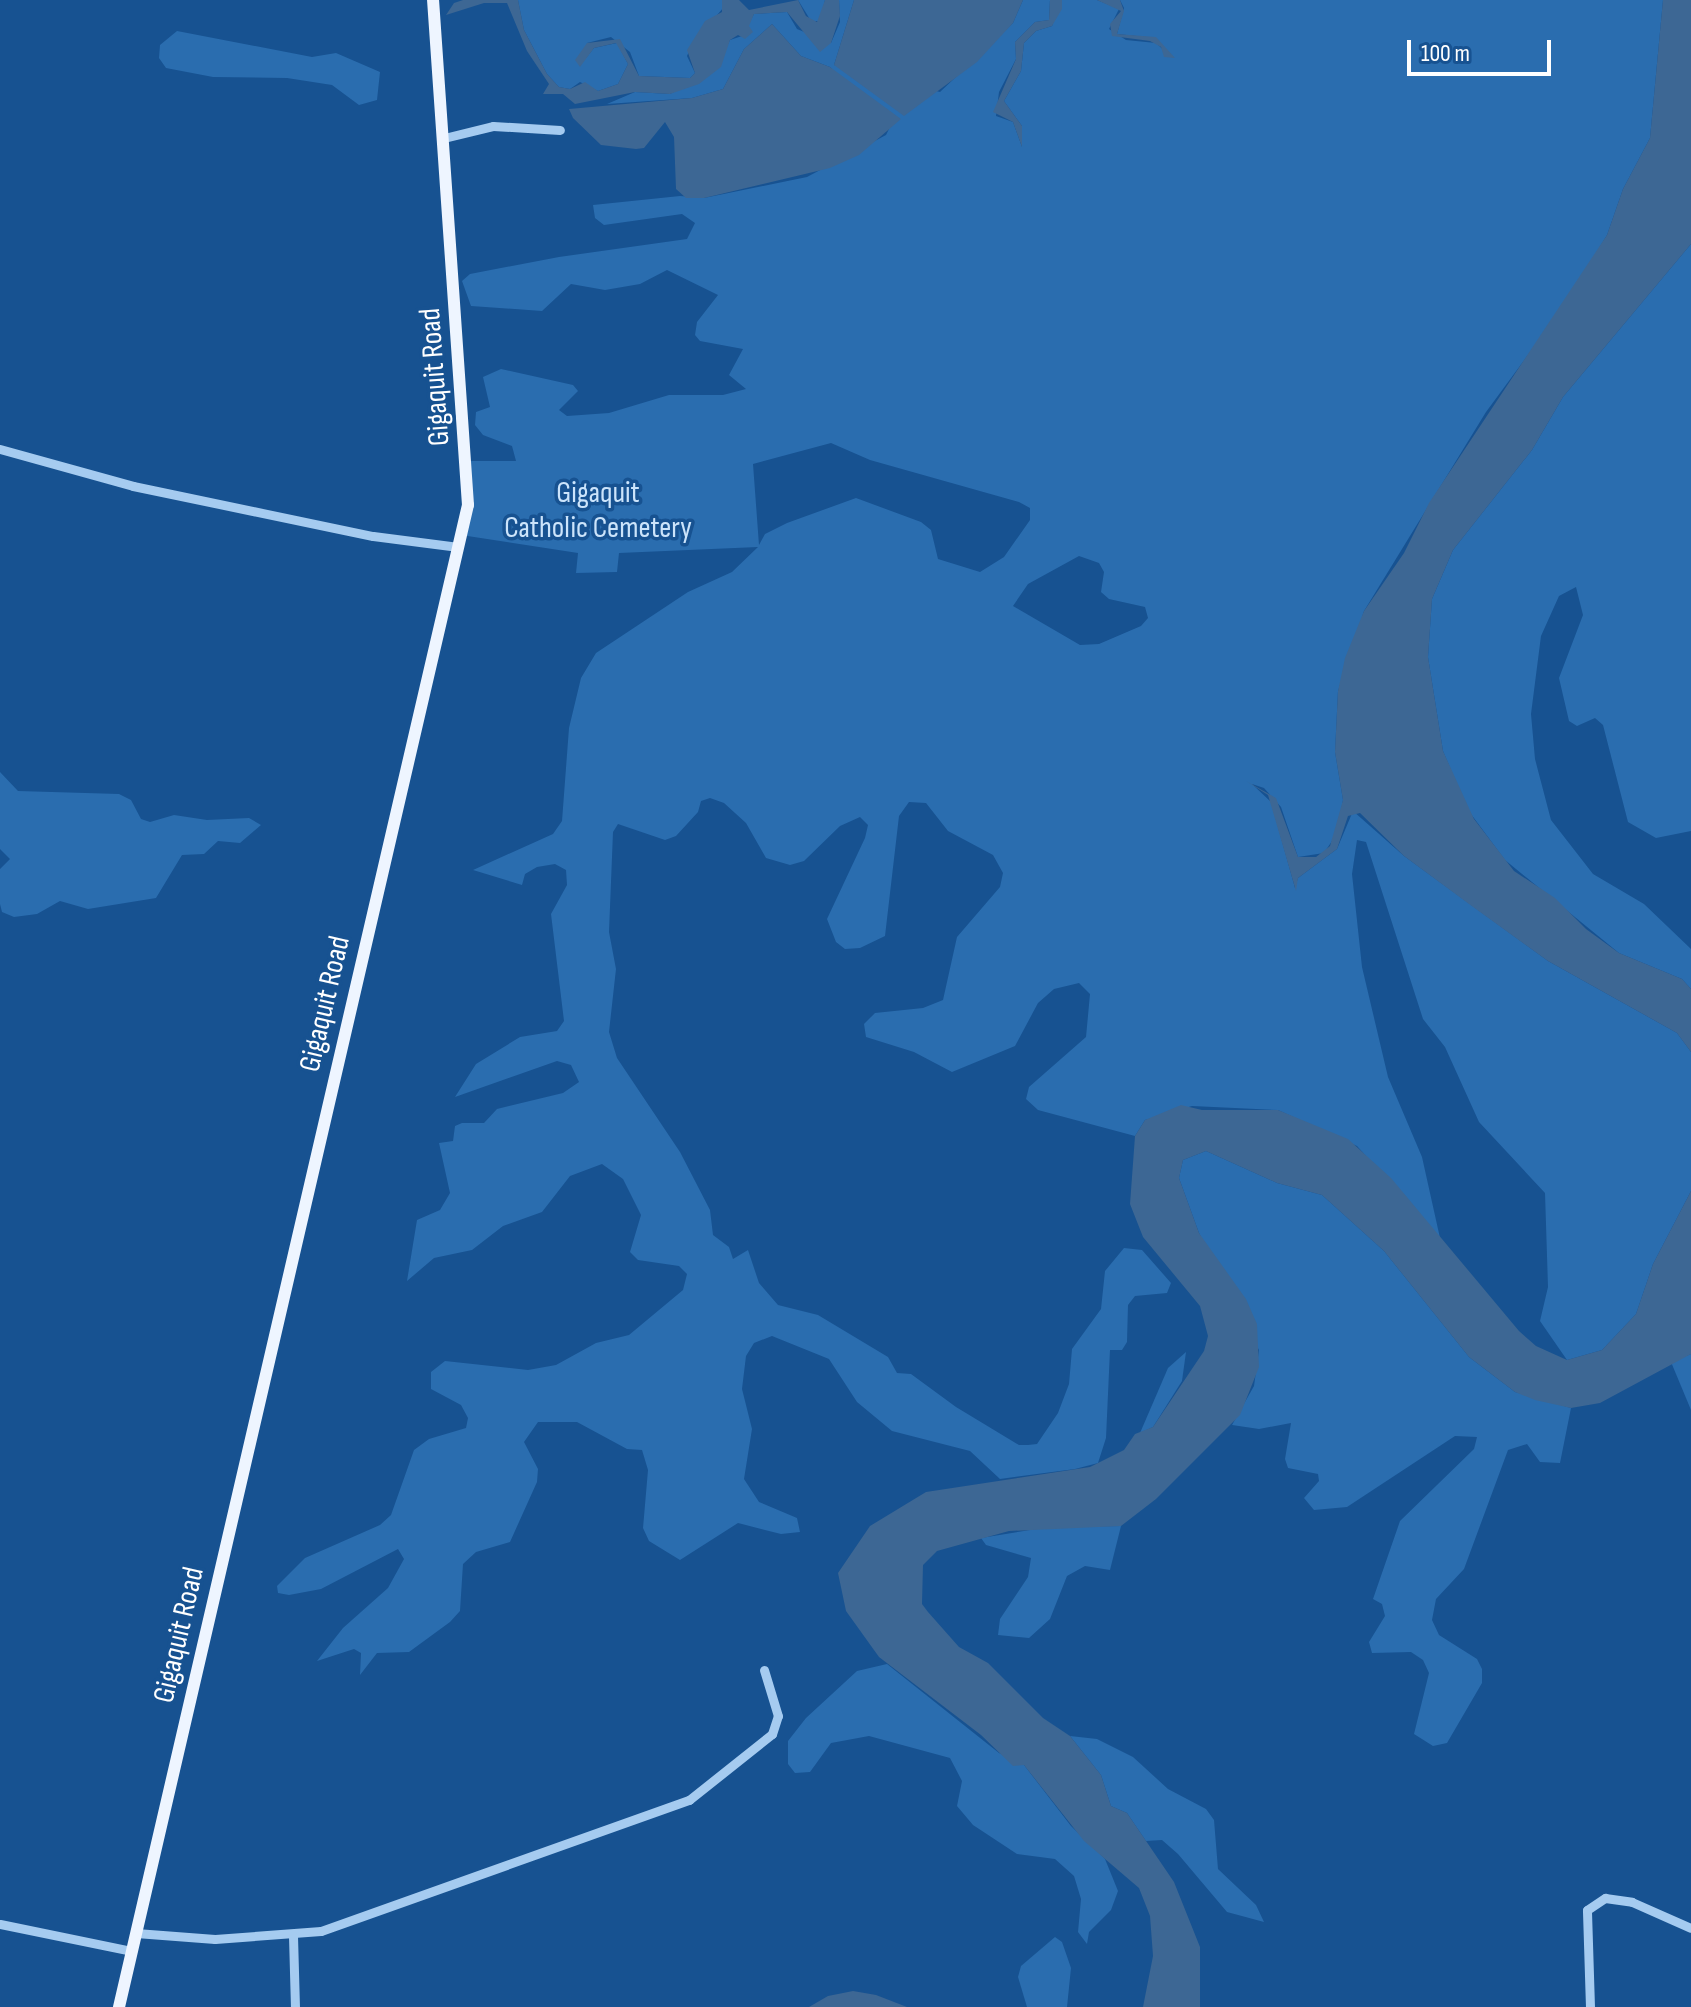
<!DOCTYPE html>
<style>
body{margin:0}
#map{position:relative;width:1691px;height:2007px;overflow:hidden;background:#175291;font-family:"Sofia Sans Condensed",sans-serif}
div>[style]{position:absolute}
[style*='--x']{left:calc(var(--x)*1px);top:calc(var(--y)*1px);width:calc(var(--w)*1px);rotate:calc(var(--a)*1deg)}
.green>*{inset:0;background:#2a6daf}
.water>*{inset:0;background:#3d6794}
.minor>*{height:9px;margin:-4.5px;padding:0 4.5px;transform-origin:4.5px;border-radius:4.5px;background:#a5cbf0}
.major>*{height:12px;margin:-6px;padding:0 6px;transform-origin:6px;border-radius:6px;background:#eef5ff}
span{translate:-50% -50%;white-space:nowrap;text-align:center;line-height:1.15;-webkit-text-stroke:7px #175291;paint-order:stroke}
.street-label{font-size:30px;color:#fff}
.park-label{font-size:30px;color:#cce4fb}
.scale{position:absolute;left:1407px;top:40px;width:144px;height:36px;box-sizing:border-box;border:4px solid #fff;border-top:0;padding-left:10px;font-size:24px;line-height:28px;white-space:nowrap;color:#fff;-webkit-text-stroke:6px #175291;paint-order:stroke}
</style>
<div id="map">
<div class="green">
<i style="clip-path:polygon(518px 0,722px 0,724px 7px,692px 44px,687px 56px,695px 73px,690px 78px,639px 76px,630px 52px,611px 37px,587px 43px,586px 58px,594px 48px,617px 43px,628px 64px,618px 84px,598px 91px,580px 82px,570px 89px,559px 87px,547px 74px,524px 30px)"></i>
<i style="clip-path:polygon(798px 0,825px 0,820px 21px,811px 21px)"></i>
<i style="clip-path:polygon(evenodd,839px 0,854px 0,834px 65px,940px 92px,1013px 23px,1023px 0,1050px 0,1049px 20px,1035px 22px,1015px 42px,1016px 59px,999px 92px,996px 116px,1013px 122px,1022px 147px,1022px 126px,1004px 101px,1021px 71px,1024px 43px,1036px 31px,1052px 26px,1062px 0,1097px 0,1119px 9px,1109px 29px,1126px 40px,1156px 43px,1169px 55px,1156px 38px,1117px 34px,1124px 8px,1120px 0,1663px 0,1650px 138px,1623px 189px,1607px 235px,1564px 306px,1486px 412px,1364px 611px,1338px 691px,1335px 752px,1343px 800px,1336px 835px,1324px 853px,1298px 857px,1281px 807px,1264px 788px,1252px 784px,1271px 802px,1295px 888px,1298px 878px,1337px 849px,1353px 811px,1404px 856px,1548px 961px,1677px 1033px,1691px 1052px,1691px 1191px,1653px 1264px,1636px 1314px,1602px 1350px,1567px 1360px,1540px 1321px,1548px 1287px,1545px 1193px,1479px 1122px,1445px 1047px,1423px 1019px,1366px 842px,1357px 840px,1352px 874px,1362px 967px,1388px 1077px,1422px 1157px,1440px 1238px,1357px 1146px,1278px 1110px,1192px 1106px,1145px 1120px,1135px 1136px,1038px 1110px,1026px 1099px,1029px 1087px,1086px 1037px,1090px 994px,1079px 983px,1054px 989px,1038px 1003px,1015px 1046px,952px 1072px,914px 1052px,866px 1037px,864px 1024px,875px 1013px,923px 1008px,943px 1000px,957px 937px,1000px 887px,1003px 873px,993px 855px,948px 831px,926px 803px,909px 802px,899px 816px,885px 936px,860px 948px,845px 949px,836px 942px,827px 919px,865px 838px,868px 825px,860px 817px,840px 826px,804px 861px,790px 865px,766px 858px,746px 823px,724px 803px,710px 798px,701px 801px,698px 812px,676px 836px,665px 840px,618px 824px,613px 832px,609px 932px,616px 969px,609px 1032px,617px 1058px,680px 1152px,710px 1210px,713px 1235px,729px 1247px,733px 1259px,748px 1250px,759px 1283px,778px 1305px,818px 1315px,888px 1357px,897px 1373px,911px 1374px,956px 1407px,1019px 1445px,1028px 1445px,1037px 1444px,1058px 1413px,1069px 1384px,1072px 1349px,1101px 1309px,1105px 1271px,1124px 1248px,1142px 1250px,1171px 1283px,1167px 1293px,1135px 1296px,1128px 1305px,1127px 1342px,1122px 1350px,1110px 1350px,1106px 1438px,1098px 1463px,1075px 1469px,1000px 1479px,970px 1451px,892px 1431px,857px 1402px,829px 1359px,772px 1336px,754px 1343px,746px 1356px,742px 1389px,752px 1429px,744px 1479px,759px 1502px,797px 1518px,800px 1532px,781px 1534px,738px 1523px,680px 1560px,649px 1541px,643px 1528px,648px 1470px,642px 1450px,627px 1449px,577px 1422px,538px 1422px,524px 1442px,538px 1469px,537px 1482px,510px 1542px,476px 1552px,463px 1564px,460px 1611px,450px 1622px,409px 1652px,377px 1653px,360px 1675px,361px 1653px,354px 1649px,317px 1661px,343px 1628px,388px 1588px,404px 1559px,398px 1549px,321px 1589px,289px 1595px,278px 1593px,277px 1586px,305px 1558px,380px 1525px,391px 1515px,414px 1450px,429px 1439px,466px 1428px,468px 1418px,461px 1405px,431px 1389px,431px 1372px,445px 1361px,528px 1370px,556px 1365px,596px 1343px,629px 1335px,683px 1290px,687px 1274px,679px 1266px,638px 1260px,630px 1252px,641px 1215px,623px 1179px,602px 1164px,570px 1176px,542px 1212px,503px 1226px,472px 1250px,434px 1258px,407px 1281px,417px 1220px,440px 1210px,450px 1193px,439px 1143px,453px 1141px,455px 1126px,462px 1123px,484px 1123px,497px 1109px,563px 1093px,579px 1082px,571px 1065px,557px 1061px,455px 1097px,476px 1064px,520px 1037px,557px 1031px,564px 1021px,551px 914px,567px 885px,566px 870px,555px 864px,537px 867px,525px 874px,522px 885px,473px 870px,553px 834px,562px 821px,569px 728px,581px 678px,596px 653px,688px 592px,732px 572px,758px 547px,619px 553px,617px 572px,576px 573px,578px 553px,461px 535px,469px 461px,516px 461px,512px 446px,483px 435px,475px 425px,476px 412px,490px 407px,483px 377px,501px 369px,573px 385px,578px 391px,559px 410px,567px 416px,609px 413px,669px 395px,723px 395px,746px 389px,729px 375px,743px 349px,700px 341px,695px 335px,697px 322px,718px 295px,667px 270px,640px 284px,605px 290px,571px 284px,542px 311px,471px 306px,462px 281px,470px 274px,559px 257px,687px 239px,695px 223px,682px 214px,604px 225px,595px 218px,593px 205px,680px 196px,704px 198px,807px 177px,886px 135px,889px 129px,830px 67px,801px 56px,772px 24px,744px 49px,723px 89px,692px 98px,607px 104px,635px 92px,670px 94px,715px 71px,730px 40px,742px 36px,754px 14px,787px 12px,797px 29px,831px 43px,840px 22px,839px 0,831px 443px,870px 460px,1019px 502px,1030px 508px,1030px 520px,1004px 557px,980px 572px,938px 559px,931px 530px,921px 522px,856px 498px,787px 523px,765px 534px,759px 545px,753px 464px,831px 443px,839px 0,1079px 556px,1099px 563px,1104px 572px,1101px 592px,1109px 599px,1145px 607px,1148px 618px,1141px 626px,1099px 644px,1080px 645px,1013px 606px,1028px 584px,1079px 556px)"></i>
<i style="clip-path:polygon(177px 31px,312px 57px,336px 53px,380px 72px,377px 100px,359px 105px,332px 85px,287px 78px,213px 77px,166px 68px,159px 58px,160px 45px)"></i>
<i style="clip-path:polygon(1691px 244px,1691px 831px,1656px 838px,1628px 822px,1603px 725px,1595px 718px,1577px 726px,1569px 721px,1559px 678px,1583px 615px,1576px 587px,1559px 596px,1541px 636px,1531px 714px,1535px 759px,1551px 820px,1593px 874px,1644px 904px,1691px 949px,1691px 989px,1682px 979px,1619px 953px,1505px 860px,1468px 810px,1443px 751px,1428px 657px,1432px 599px,1453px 550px,1532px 450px,1563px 397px)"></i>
<i style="clip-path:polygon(0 772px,18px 791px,119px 794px,131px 800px,141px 819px,150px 822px,174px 815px,207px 820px,249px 818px,261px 825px,240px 843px,218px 841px,204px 854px,182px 855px,156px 898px,88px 909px,60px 901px,37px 914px,14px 917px,2px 912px,0 904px,0 869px,10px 859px,0 849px)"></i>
<i style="clip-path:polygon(1206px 1151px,1277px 1183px,1322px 1195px,1384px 1251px,1469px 1357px,1515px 1392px,1571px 1408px,1560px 1463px,1540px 1462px,1527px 1444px,1508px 1450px,1464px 1569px,1436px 1599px,1432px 1620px,1439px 1635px,1477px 1659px,1482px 1669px,1482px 1683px,1447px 1743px,1433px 1746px,1414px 1734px,1429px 1673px,1423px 1660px,1411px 1652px,1372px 1653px,1369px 1642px,1385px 1616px,1382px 1604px,1373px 1599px,1400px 1521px,1474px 1449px,1477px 1437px,1455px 1436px,1347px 1507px,1314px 1510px,1304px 1498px,1319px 1481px,1318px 1474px,1288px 1468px,1285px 1459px,1291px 1423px,1259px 1429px,1232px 1425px,1254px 1386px,1259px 1350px,1199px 1233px,1179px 1178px,1183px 1160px)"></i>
<i style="clip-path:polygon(1186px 1352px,1182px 1381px,1153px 1427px,1140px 1433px,1168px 1368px)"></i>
<i style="clip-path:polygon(1691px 1354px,1691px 1410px,1671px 1362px)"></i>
<i style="clip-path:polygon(1121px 1526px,1110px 1570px,1085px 1566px,1067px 1576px,1050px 1619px,1029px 1638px,998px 1635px,1000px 1619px,1028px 1577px,1031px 1558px,986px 1545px,981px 1538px,1048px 1527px)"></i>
<i style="clip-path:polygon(887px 1664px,999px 1753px,1024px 1765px,1071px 1826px,1105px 1859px,1118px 1891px,1111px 1910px,1089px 1932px,1087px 1944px,1078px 1932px,1081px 1899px,1074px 1876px,1055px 1859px,1017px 1854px,973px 1825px,957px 1806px,962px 1781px,950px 1758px,869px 1736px,831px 1743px,810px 1772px,795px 1773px,788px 1764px,788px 1741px,806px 1718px,857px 1671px)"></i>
<i style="clip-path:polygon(1070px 1736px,1097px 1739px,1133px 1757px,1168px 1789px,1206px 1809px,1214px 1820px,1218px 1869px,1256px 1905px,1264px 1922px,1227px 1912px,1178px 1854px,1162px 1840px,1146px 1841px,1127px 1813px,1111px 1806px,1101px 1775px)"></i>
<i style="clip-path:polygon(1055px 1937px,1062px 1942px,1071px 1968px,1067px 2007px,1027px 2007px,1018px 1977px,1021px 1966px)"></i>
</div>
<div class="water">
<i style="clip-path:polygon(463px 0,518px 0,524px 30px,547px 74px,559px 87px,570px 89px,585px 82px,598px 91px,618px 84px,628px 64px,616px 43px,594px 48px,580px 67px,575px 60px,587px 43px,620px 39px,639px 76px,690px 78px,695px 73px,687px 50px,705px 21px,722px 12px,722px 0,739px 0,749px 10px,798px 0,806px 16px,817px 22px,825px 0,839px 0,840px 16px,831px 43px,820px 52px,787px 12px,754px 14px,749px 26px,753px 32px,745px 39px,738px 35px,730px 40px,721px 67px,699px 84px,670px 94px,635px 92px,575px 104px,563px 94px,543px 94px,549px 84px,527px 51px,507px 3px,484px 3px,446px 15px,454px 3px)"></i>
<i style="clip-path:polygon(854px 0,1023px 0,1013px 23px,977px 62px,904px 116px,834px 65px)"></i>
<i style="clip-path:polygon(1050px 0,1062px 0,1062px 9px,1052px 26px,1036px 31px,1024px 43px,1021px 71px,1004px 101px,1022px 126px,1022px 147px,1013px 122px,993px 112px,1016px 59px,1015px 42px,1035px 22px,1049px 20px)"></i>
<i style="clip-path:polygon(1097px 0,1120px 0,1124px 11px,1117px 34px,1156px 37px,1175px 58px,1164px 57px,1161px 47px,1150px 41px,1112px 36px,1110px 24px,1121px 11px)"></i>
<i style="clip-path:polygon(1663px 0,1691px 0,1691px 244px,1563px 397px,1532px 450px,1453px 550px,1432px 599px,1428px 657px,1443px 751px,1474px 819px,1514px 871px,1555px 898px,1586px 929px,1619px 953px,1682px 979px,1691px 989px,1691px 1052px,1677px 1033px,1548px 961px,1469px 904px,1404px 856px,1360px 813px,1348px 816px,1337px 849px,1298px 878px,1296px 891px,1268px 795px,1246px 781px,1276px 798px,1298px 857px,1316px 857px,1330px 846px,1343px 800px,1335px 752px,1338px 691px,1345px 658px,1364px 611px,1404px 553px,1429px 503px,1607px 235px,1623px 189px,1650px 138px)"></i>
<i style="clip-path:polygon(772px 24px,801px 56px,830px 67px,901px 119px,859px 155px,830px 168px,704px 198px,686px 198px,676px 189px,674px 137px,665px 122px,644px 148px,636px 149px,601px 145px,573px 118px,569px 109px,692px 98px,723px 89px,744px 49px)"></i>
<i style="clip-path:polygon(1181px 1105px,1202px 1110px,1278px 1110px,1348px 1139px,1391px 1178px,1519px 1331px,1536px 1346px,1567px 1360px,1602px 1350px,1636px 1314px,1653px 1264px,1691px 1191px,1691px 1354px,1600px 1403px,1571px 1408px,1535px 1400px,1515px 1392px,1469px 1357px,1384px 1251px,1322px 1195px,1277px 1183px,1206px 1151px,1183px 1160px,1179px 1178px,1199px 1233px,1246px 1299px,1257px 1324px,1259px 1367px,1240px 1415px,1156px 1499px,1121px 1526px,1009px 1531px,937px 1551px,923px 1565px,922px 1604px,928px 1612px,959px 1647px,988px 1663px,1043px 1718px,1070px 1736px,1101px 1775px,1111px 1806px,1127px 1813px,1174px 1882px,1200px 1947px,1200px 2007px,1143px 2007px,1153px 1956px,1150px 1916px,1139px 1888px,1084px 1841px,1024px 1765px,1013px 1766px,981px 1735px,879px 1657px,846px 1611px,838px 1573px,870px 1526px,926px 1492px,1090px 1467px,1124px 1450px,1135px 1434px,1153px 1427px,1204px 1351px,1208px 1336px,1200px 1306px,1143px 1237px,1130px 1204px,1135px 1136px,1145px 1120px)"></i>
<i style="clip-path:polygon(853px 1991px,876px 1995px,907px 2007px,809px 2007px,828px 1996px)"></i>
</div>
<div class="minor">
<i style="--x:444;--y:138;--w:50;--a:-13.8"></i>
<i style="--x:493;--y:126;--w:67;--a:3.4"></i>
<i style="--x:0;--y:449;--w:138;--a:15.5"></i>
<i style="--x:133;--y:486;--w:245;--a:11.8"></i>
<i style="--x:373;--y:536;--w:86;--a:7.4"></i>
<i style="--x:0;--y:1924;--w:135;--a:11.6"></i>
<i style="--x:136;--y:1933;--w:79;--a:4.3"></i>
<i style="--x:215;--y:1939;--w:106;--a:-4.3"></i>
<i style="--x:321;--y:1931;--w:391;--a:-19.6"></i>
<i style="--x:689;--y:1800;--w:106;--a:-38.5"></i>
<i style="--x:772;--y:1734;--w:19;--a:-72"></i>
<i style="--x:778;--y:1716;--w:48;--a:-106.9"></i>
<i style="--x:293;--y:1936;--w:71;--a:88.4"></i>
<i style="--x:1590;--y:2007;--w:97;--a:-91.8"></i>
<i style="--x:1587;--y:1910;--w:22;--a:-34"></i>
<i style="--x:1605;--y:1898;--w:27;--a:8"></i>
<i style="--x:1632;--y:1902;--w:64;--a:23.8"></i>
</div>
<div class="major">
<i style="--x:119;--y:2007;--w:1542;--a:-76.92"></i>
<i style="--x:468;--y:505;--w:506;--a:-93.96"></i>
</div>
<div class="street-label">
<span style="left:435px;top:377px;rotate:-94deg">Gigaquit Road</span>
<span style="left:325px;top:1004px;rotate:-77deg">Gigaquit Road</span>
<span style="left:179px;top:1635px;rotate:-77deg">Gigaquit Road</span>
</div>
<div class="park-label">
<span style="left:598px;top:510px">Gigaquit<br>Catholic Cemetery</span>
</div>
<div class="scale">100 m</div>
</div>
